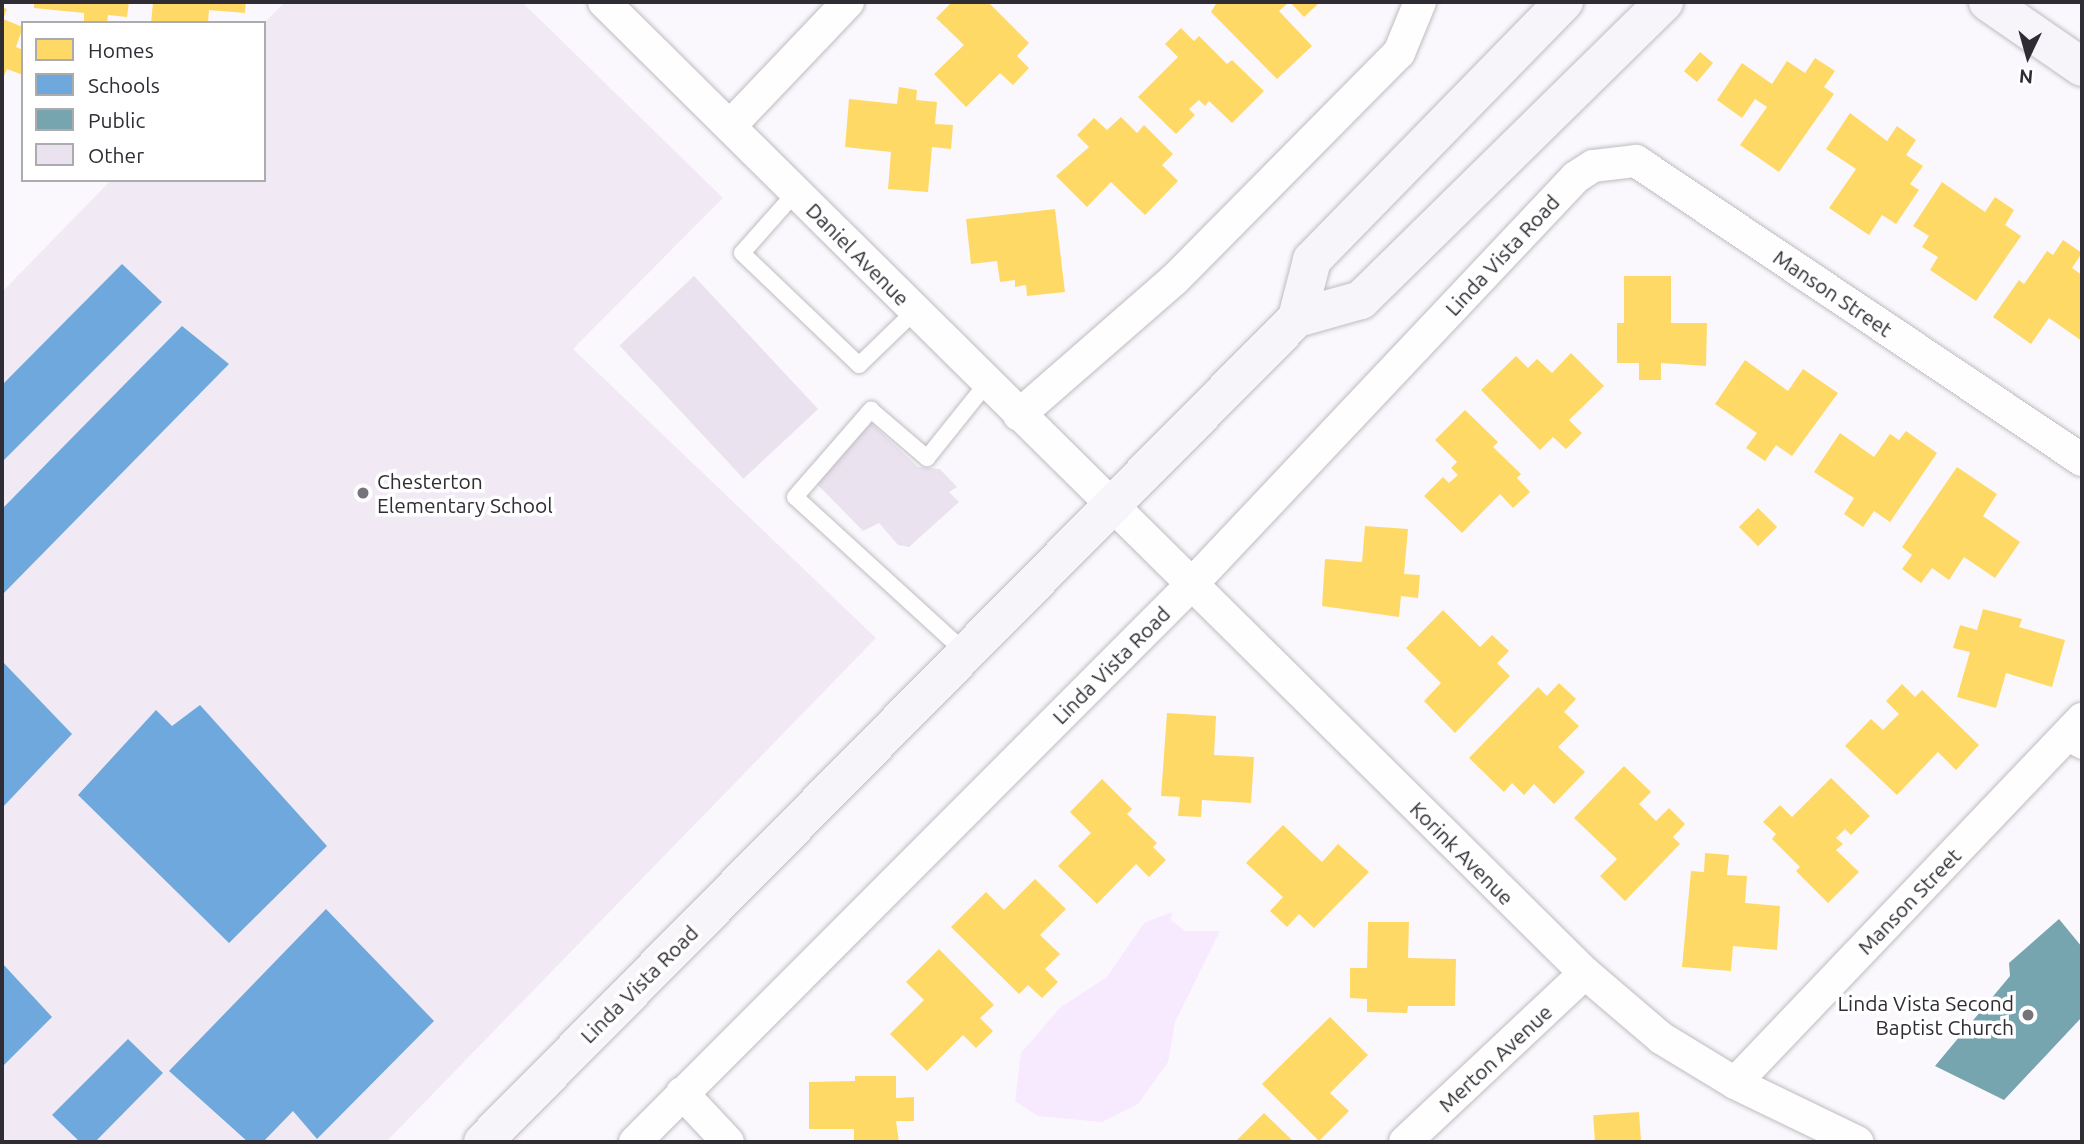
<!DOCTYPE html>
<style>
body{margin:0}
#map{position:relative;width:2084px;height:1144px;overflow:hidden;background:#fbf8fd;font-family:Ubuntu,sans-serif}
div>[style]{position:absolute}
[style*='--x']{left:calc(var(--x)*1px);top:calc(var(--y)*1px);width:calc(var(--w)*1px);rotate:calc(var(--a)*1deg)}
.built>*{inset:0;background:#f1eaf5}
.green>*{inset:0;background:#f7e9fe}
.homes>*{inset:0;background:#ffd966;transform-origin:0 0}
.schools>*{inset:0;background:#6fa8dc}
.public>*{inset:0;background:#76a5af}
.building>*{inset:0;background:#eae2ef;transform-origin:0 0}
.roads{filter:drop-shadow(0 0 2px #bfbcc1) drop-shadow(0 0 2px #bfbcc1)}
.service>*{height:16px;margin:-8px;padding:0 8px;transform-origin:8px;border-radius:8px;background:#fefeff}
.minor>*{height:32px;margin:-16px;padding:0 16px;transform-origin:16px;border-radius:16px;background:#fefeff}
.primary>*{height:38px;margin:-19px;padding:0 19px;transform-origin:19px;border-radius:19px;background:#f8f5fa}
.dots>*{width:19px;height:19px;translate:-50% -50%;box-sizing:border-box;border:4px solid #fff;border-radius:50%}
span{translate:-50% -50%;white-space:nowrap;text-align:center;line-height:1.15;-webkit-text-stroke:7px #fff;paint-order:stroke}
.street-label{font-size:21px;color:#302c33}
.poi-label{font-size:21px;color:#302c33}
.left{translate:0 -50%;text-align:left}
.right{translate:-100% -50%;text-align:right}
.frame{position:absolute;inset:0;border:4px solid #302c33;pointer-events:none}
.legend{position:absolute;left:21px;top:21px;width:245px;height:161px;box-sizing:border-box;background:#fff;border:2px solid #acabad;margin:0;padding:9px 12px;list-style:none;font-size:21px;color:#302c33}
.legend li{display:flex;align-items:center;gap:14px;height:35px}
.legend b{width:35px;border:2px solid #acabad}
.north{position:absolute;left:1993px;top:21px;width:70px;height:70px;-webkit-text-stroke:5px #fff;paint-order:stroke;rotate:185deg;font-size:19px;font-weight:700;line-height:28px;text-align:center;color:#302c33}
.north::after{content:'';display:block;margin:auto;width:24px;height:32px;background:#302c33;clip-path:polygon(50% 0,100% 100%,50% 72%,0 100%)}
</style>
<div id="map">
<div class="built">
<i style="clip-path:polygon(285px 2px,522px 2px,723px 198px,573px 349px,876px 638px,386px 1142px,2px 1142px,2px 292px,111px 180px,264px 180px,264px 23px)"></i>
</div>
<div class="green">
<i style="clip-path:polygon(1172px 912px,1171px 920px,1185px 931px,1220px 931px,1175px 1022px,1168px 1062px,1138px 1104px,1102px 1122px,1038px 1116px,1015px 1101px,1021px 1053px,1061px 1007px,1107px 977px,1144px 923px)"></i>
</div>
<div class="homes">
<i style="clip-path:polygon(34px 2px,129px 2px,127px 17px,108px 15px,107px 23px,84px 23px,84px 13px,34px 8px)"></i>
<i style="clip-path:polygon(153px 2px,246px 2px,245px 13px,209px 10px,208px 23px,151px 23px)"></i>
<i style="clip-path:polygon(952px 2px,988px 2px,1029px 43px,1017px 56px,1029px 68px,1013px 85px,1000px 73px,966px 107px,934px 74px,964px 45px,936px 18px)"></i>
<i style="clip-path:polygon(1217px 2px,1289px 2px,1279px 11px,1312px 46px,1277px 79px,1211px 12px)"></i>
<i style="clip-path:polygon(1290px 2px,1320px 2px,1304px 17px)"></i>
<i style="clip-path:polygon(2px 7px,7px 9px,3px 19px,23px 27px,16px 47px,23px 50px,23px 75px,7px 69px,2px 80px)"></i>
<i style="clip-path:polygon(1181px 28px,1194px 41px,1199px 36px,1227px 64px,1232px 60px,1264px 91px,1232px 123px,1209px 101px,1205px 106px,1199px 100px,1189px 109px,1195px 115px,1176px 134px,1138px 97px,1178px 57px,1165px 44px)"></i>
<i style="left:1700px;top:52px;width:17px;height:25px;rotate:40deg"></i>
<i style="clip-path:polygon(1815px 58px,1835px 71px,1824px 87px,1834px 94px,1779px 172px,1740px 145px,1767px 107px,1755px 99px,1742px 118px,1717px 100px,1742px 63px,1772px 84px,1787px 61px,1805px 73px)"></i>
<i style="clip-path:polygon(899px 87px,917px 90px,916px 100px,937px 102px,935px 124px,953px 125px,951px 149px,932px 147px,928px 192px,888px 189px,891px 152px,845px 147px,849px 99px,897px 104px)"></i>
<i style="clip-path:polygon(1850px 113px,1887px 141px,1897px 126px,1916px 140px,1906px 155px,1923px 166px,1910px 184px,1919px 190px,1896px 224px,1882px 215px,1869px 235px,1829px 208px,1856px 169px,1826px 149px)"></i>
<i style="clip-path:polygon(1121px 117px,1137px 133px,1144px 125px,1173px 154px,1162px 165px,1178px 181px,1145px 215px,1111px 182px,1087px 207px,1056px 176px,1089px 147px,1077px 135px,1094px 118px,1107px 130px)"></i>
<i style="clip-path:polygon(1942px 182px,1985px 212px,1995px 197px,2014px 210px,2005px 225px,2021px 236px,1976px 301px,1930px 270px,1938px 257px,1922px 247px,1929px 236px,1913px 226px)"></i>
<i style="clip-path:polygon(1055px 209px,1065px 292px,1027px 296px,1026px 285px,1015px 287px,1015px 280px,1000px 282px,997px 261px,971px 264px,966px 219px)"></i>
<i style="clip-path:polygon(2063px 240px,2082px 253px,2072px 268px,2082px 275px,2082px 341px,2049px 318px,2031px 344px,1993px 317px,2019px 280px,2024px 284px,2047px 251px,2053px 255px)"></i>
<i style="clip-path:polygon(1624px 276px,1671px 276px,1671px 323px,1707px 323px,1706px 366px,1661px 363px,1661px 380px,1639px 380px,1639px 363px,1617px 363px,1617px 323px,1624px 323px)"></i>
<i style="clip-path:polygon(1571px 353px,1604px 386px,1569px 420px,1582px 433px,1566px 449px,1553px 437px,1540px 450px,1481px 390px,1516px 356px,1528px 368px,1537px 359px,1552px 373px)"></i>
<i style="clip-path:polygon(1745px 360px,1788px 391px,1803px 369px,1838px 393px,1792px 456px,1776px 445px,1765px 461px,1746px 448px,1757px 433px,1715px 404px)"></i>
<i style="clip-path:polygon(1465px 410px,1498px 442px,1493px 447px,1521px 474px,1517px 478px,1530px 492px,1513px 508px,1500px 494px,1462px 533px,1424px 496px,1443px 477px,1449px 483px,1458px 475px,1451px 468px,1457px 462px,1435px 440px)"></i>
<i style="clip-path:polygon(1906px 431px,1937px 453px,1890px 522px,1874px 511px,1863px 527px,1844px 514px,1854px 498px,1814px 472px,1840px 433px,1874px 457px,1890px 434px,1899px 440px)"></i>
<i style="clip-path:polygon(1957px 467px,1997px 494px,1983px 516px,2020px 542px,1995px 578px,1964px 557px,1949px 580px,1932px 568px,1921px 583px,1902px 569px,1912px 555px,1902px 547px)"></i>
<i style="left:1758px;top:508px;width:27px;height:27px;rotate:45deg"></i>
<i style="clip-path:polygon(1365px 526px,1408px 529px,1404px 574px,1420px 575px,1418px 598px,1401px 596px,1399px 617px,1322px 606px,1325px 559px,1362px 562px)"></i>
<i style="clip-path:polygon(1983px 609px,2022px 619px,2019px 627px,2065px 640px,2052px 687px,2006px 673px,1996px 708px,1957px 697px,1970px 652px,1953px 648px,1960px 625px,1977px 630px)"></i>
<i style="clip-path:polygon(1443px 610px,1480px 647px,1492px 635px,1509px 651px,1497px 663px,1510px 676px,1455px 733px,1424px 701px,1441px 683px,1406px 648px)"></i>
<i style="clip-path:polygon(1559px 683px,1576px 699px,1564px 712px,1579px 726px,1558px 747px,1585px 772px,1554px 804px,1534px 784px,1524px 795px,1512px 783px,1504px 792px,1469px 758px,1538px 687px,1547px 696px)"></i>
<i style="clip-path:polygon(1902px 684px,1915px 697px,1922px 690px,1979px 745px,1956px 770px,1938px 752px,1897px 795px,1845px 746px,1871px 719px,1883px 730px,1899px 714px,1886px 701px)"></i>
<i style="clip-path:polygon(1167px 713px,1216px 716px,1214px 755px,1254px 757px,1251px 803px,1202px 800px,1201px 817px,1178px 816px,1180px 797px,1161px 796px)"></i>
<i style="clip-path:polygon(1624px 766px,1651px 792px,1639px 804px,1656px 821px,1669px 808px,1685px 824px,1673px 837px,1680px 844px,1625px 901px,1600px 876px,1617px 859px,1574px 818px)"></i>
<i style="clip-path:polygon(1831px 778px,1870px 816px,1851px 835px,1845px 829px,1836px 838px,1843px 844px,1836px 850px,1859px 872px,1828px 903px,1796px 871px,1800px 867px,1772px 839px,1776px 834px,1763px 822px,1780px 805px,1792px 817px)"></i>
<i style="clip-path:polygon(1102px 779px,1132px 809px,1127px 814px,1157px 843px,1153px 847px,1166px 860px,1149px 877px,1136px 864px,1097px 904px,1058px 866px,1091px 833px,1070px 812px)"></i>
<i style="clip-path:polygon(1283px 825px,1322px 862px,1338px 844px,1369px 872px,1314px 928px,1299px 914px,1287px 927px,1270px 911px,1283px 897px,1246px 863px)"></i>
<i style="clip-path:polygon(1705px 853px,1729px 855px,1727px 875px,1747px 876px,1745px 903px,1780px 906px,1777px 950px,1733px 946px,1731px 971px,1682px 967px,1691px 871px,1704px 872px)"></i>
<i style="clip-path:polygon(1035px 879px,1066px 909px,1040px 935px,1060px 954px,1045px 969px,1058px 982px,1042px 998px,1028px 985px,1019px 994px,951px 927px,986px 892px,1004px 910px)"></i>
<i style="clip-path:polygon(1368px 922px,1409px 922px,1408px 958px,1456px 959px,1455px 1006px,1408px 1006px,1407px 1013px,1367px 1012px,1367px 999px,1350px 998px,1350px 968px,1367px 968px)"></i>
<i style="clip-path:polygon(939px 949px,994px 1005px,980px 1018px,993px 1031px,976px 1048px,963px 1035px,927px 1071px,890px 1034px,924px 1000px,906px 982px)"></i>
<i style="clip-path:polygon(1330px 1017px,1368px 1055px,1330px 1093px,1349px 1111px,1319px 1141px,1262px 1084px)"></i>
<i style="clip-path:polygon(855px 1076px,896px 1076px,896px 1098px,914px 1097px,914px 1121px,896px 1121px,899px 1142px,854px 1142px,854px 1129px,809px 1129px,809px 1082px,855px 1081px)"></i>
<i style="left:1639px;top:1112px;width:30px;height:46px;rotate:86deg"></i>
<i style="clip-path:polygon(1264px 1113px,1294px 1142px,1235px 1142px)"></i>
</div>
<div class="schools">
<i style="clip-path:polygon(122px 264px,162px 302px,2px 462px,2px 385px)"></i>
<i style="clip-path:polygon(182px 326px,229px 364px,2px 595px,2px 509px)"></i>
<i style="clip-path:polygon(2px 661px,72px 734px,2px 808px)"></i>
<i style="clip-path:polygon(200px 705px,327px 846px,229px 943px,78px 795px,156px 710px,172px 726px)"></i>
<i style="clip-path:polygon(326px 909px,434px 1021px,317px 1139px,293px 1111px,263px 1142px,248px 1142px,169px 1071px)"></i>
<i style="clip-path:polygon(2px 963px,52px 1017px,2px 1067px)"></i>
<i style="clip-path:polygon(128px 1039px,163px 1073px,95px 1142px,80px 1142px,52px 1115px)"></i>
</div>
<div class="public">
<i style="clip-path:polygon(2059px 919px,2082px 947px,2082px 1017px,2004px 1100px,1935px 1066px,2010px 976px,2009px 963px)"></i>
</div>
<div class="building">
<i style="left:694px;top:276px;width:182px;height:102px;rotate:47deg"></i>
<i style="clip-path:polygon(871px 423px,918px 467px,940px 469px,957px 487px,949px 492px,959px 502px,909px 547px,898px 545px,879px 523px,863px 531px,815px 482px)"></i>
</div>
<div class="roads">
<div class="service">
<i style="--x:796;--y:192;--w:81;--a:131.5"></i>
<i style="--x:742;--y:253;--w:162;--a:43.7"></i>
<i style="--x:859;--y:365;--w:78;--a:-44"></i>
<i style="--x:966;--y:653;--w:231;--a:-137.6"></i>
<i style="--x:795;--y:497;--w:116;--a:-48.9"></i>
<i style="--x:871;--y:410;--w:74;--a:40.6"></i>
<i style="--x:927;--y:458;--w:96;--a:-51.3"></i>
<i style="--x:2062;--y:741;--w:22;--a:27"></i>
</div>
<div class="minor">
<i style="--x:604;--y:2;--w:1380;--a:44.71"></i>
<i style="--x:1585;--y:973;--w:100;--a:40.5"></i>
<i style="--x:1661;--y:1038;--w:87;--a:31.3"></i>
<i style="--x:1735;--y:1083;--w:136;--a:25.8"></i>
<i style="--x:732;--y:124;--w:168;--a:-46.4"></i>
<i style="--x:1019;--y:415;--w:206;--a:-41.1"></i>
<i style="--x:1174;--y:280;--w:320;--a:-45.3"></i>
<i style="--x:1399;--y:53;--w:55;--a:-67.6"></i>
<i style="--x:1735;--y:1083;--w:503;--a:-46.37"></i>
<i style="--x:682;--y:1093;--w:67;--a:46.8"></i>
<i style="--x:635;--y:1142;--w:786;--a:-45.05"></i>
<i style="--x:1190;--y:586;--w:562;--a:-46.66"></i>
<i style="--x:1576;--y:177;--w:20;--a:-33"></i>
<i style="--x:1593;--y:166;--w:43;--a:-6.6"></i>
<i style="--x:1636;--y:161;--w:537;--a:33.84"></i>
<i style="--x:1405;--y:1142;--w:247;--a:-43.2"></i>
</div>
<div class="primary">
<i style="--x:1988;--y:2;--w:114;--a:34.7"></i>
<i style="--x:1297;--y:318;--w:60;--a:-75.5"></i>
<i style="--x:1312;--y:260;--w:361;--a:-45.7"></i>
<i style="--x:483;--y:1142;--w:1158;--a:-45.35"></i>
<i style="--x:1297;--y:318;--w:66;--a:-15.7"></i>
<i style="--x:1361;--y:300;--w:425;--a:-44.5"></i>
</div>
</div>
<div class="dots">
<i style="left:363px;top:493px;background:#77737a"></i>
<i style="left:2028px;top:1015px;background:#77737a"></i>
</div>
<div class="street-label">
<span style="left:858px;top:254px;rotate:45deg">Daniel Avenue</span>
<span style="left:1502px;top:255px;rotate:-47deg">Linda Vista Road</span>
<span style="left:1833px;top:293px;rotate:34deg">Manson Street</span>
<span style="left:1111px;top:665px;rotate:-45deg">Linda Vista Road</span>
<span style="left:1462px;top:853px;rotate:45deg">Korink Avenue</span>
<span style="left:1909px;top:901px;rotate:-46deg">Manson Street</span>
<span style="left:639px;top:984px;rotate:-45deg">Linda Vista Road</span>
<span style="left:1495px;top:1058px;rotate:-43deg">Merton Avenue</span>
</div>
<div class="poi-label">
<span class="left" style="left:377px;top:493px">Chesterton<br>Elementary School</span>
<span class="right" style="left:2014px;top:1015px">Linda Vista Second<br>Baptist Church</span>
</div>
<div class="frame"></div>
<ul class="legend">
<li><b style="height:19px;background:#ffd966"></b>Homes</li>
<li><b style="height:19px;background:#6fa8dc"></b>Schools</li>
<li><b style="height:19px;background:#76a5af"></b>Public</li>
<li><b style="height:19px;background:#eae2ef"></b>Other</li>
</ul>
<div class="north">N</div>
</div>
